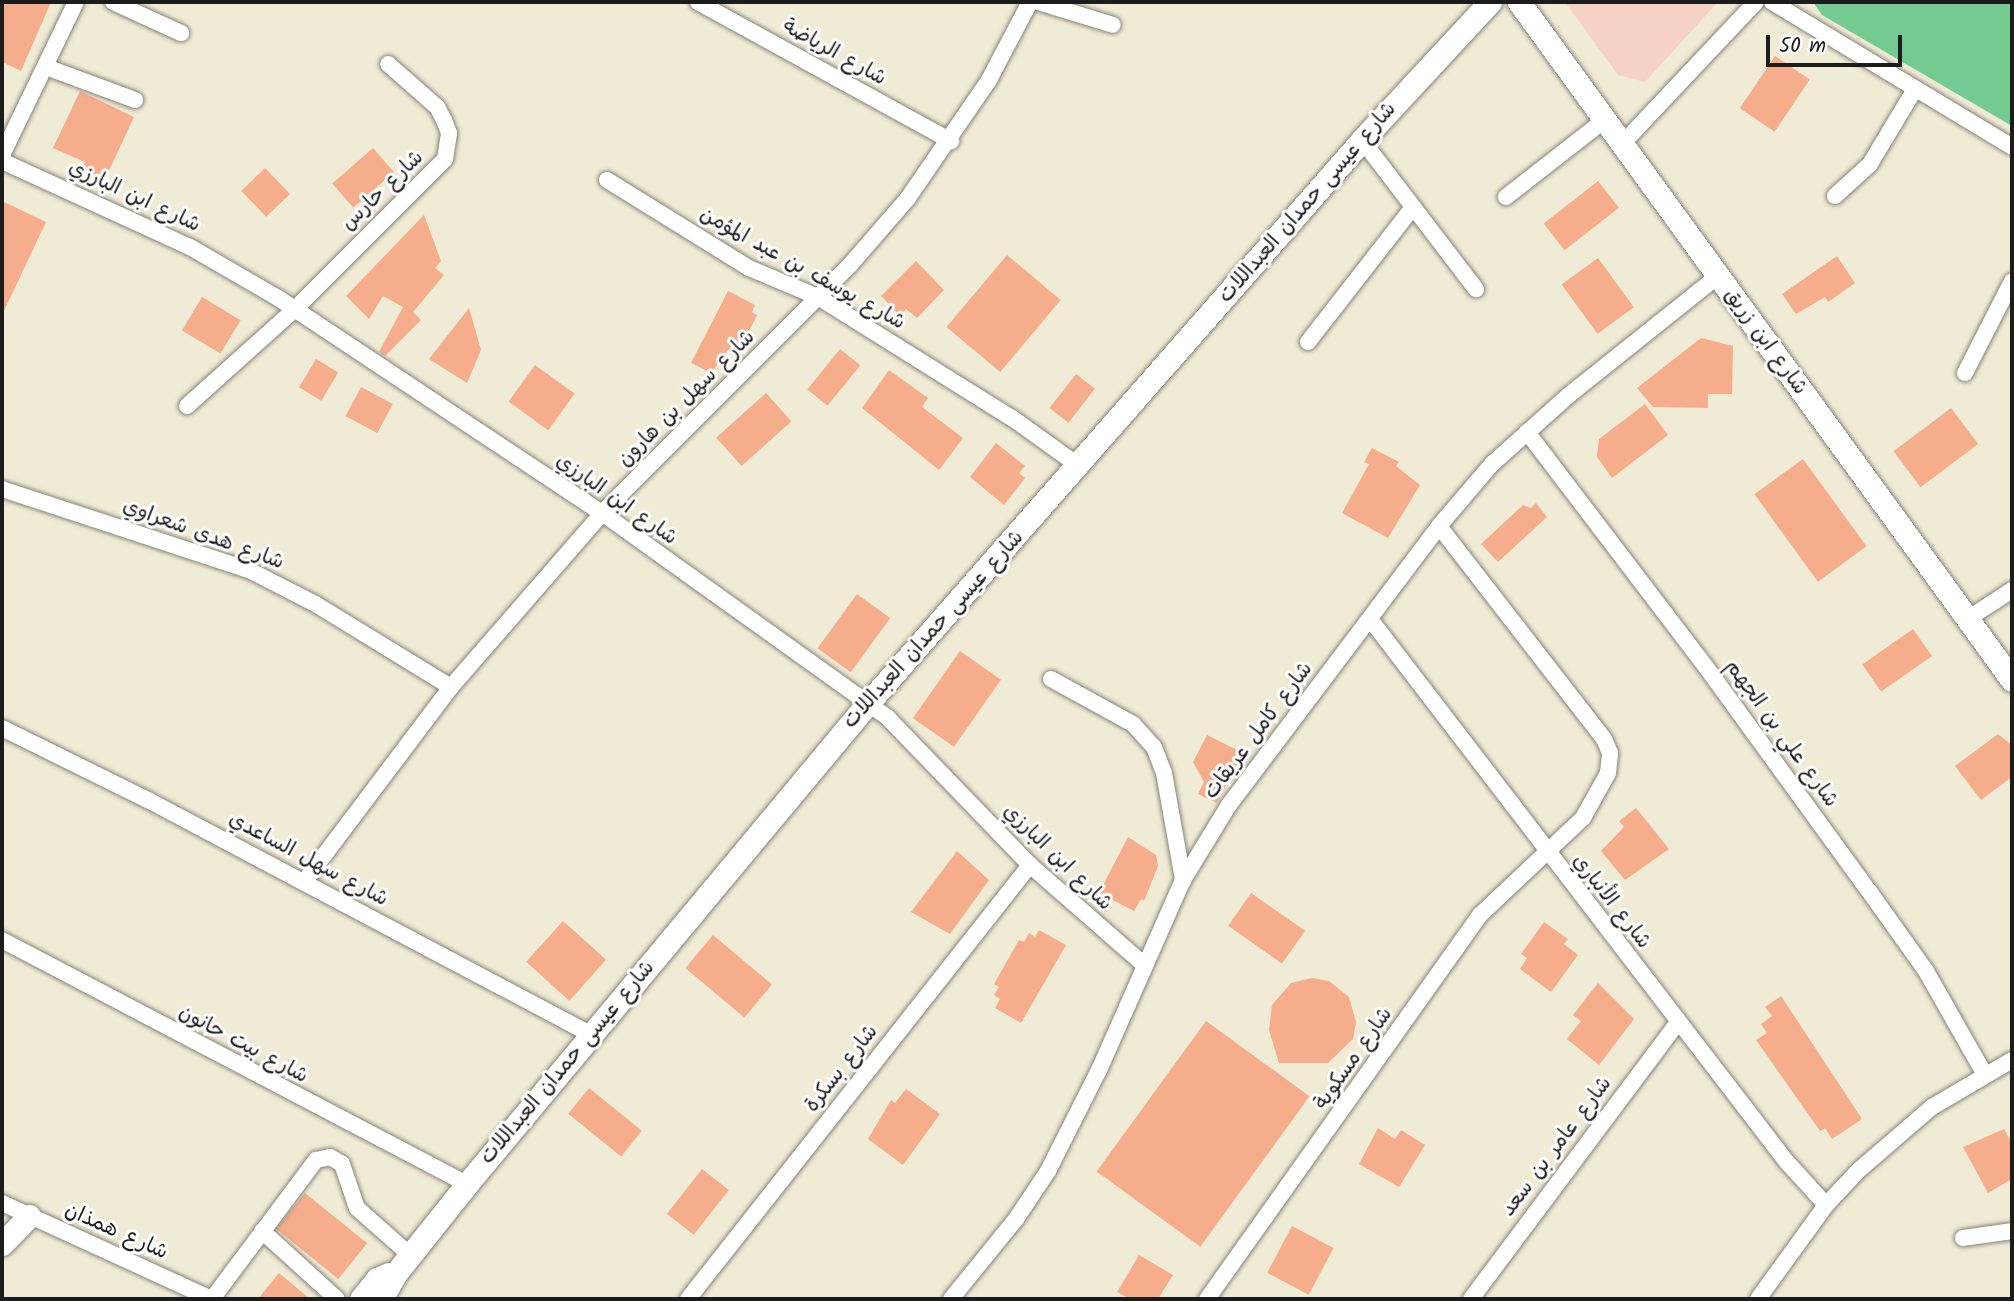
<!DOCTYPE html>
<meta charset="utf-8">
<style>
body{margin:0}
#map{position:relative;width:2014px;height:1301px;overflow:hidden;background:#f0ebd5;font-family:Kalam,"Playpen Sans Arabic",sans-serif}
div>[style]{position:absolute}
[style*='--x']{left:calc(var(--x)*1px);top:calc(var(--y)*1px);width:calc(var(--w)*1px);rotate:calc(var(--a)*1deg)}
.built>*{inset:0;background:#f6d2c5}
.green>*{inset:0;background:#73cb91}
.building>*{inset:0;background:#f5ad8b;transform-origin:0 0}
.roads{filter:drop-shadow(0 0 2px #868478) drop-shadow(0 0 2px #868478)}
.street>*{height:16px;margin:-8px;padding:0 8px;transform-origin:8px;border-radius:8px;background:#fff}
.secondary>*{height:23px;margin:-11.5px;padding:0 11.5px;transform-origin:11.5px;border-radius:11.5px;background:#fff}
span{translate:-50% -50%;white-space:nowrap;text-align:center;line-height:1.15;-webkit-text-stroke:6px #fff;paint-order:stroke}
.street-label{font-size:21px;color:#1c1c1c}
.frame{position:absolute;inset:0;border:4px solid #1c1c1c;pointer-events:none}
.scale{position:absolute;left:1766px;top:35px;width:136px;height:32px;box-sizing:border-box;border:4px solid #1c1c1c;border-top:0;padding-left:9px;font-size:21px;line-height:24px;white-space:nowrap;color:#1c1c1c;-webkit-text-stroke:5px #fff;paint-order:stroke}
</style>
<div id="map">
<div class="built">
<i style="clip-path:polygon(1565px 2px,1718px 2px,1645px 82px,1618px 75px)"></i>
</div>
<div class="green">
<i style="clip-path:polygon(1813px 2px,2012px 2px,2012px 126px,1822px 15px)"></i>
</div>
<div class="building">
<i style="clip-path:polygon(2px 2px,51px 2px,21px 71px,2px 62px)"></i>
<i style="left:1775px;top:56px;width:42px;height:63px;rotate:34deg"></i>
<i style="clip-path:polygon(80px 91px,134px 117px,105px 179px,82px 169px,85px 162px,53px 148px)"></i>
<i style="left:373px;top:148px;width:32px;height:54px;rotate:49deg"></i>
<i style="left:265px;top:168px;width:36px;height:33px;rotate:46deg"></i>
<i style="left:1598px;top:181px;width:34px;height:69px;rotate:52deg"></i>
<i style="clip-path:polygon(2px 201px,46px 222px,2px 315px)"></i>
<i style="clip-path:polygon(424px 215px,441px 261px,435px 268px,444px 275px,413px 312px,421px 320px,385px 356px,379px 352px,403px 307px,383px 296px,369px 319px,346px 296px)"></i>
<i style="left:1007px;top:255px;width:70px;height:94px;rotate:40deg"></i>
<i style="clip-path:polygon(1837px 256px,1855px 283px,1828px 302px,1825px 297px,1796px 314px,1782px 294px)"></i>
<i style="left:1598px;top:258px;width:61px;height:45px;rotate:54deg"></i>
<i style="clip-path:polygon(916px 261px,944px 290px,917px 318px,906px 309px,900px 316px,881px 296px)"></i>
<i style="clip-path:polygon(728px 291px,755px 305px,752px 312px,757px 315px,744px 341px,727px 351px,711px 373px,691px 363px)"></i>
<i style="left:202px;top:297px;width:45px;height:39px;rotate:31deg"></i>
<i style="clip-path:polygon(469px 308px,481px 350px,467px 383px,429px 359px)"></i>
<i style="clip-path:polygon(1701px 338px,1733px 346px,1732px 394px,1708px 394px,1708px 408px,1653px 407px,1637px 388px)"></i>
<i style="left:840px;top:349px;width:26px;height:52px;rotate:39deg"></i>
<i style="left:316px;top:359px;width:26px;height:33px;rotate:31deg"></i>
<i style="left:535px;top:365px;width:49px;height:45px;rotate:36deg"></i>
<i style="clip-path:polygon(889px 370px,928px 398px,922px 407px,963px 438px,939px 470px,862px 408px)"></i>
<i style="left:1076px;top:374px;width:24px;height:43px;rotate:38deg"></i>
<i style="left:361px;top:387px;width:36px;height:33px;rotate:28deg"></i>
<i style="left:766px;top:393px;width:38px;height:67px;rotate:48deg"></i>
<i style="clip-path:polygon(1645px 404px,1668px 435px,1612px 478px,1597px 457px,1599px 439px)"></i>
<i style="left:1951px;top:408px;width:45px;height:72px;rotate:53deg"></i>
<i style="clip-path:polygon(996px 443px,1025px 466px,1019px 473px,1025px 478px,1004px 505px,970px 477px)"></i>
<i style="clip-path:polygon(1372px 448px,1399px 462px,1396px 466px,1420px 485px,1388px 538px,1342px 513px,1369px 464px,1364px 462px)"></i>
<i style="left:1803px;top:459px;width:108px;height:60px;rotate:54deg"></i>
<i style="clip-path:polygon(1536px 503px,1547px 517px,1498px 562px,1481px 544px,1523px 505px,1531px 508px)"></i>
<i style="left:857px;top:594px;width:41px;height:67px;rotate:36deg"></i>
<i style="left:1913px;top:629px;width:33px;height:62px;rotate:55deg"></i>
<i style="left:960px;top:651px;width:50px;height:82px;rotate:35deg"></i>
<i style="clip-path:polygon(1998px 734px,2012px 745px,2012px 777px,1981px 800px,1955px 766px)"></i>
<i style="clip-path:polygon(1207px 735px,1243px 753px,1217px 803px,1198px 794px,1204px 782px,1193px 762px)"></i>
<i style="clip-path:polygon(1636px 808px,1669px 849px,1625px 880px,1601px 851px,1624px 827px,1619px 821px)"></i>
<i style="clip-path:polygon(1128px 837px,1156px 855px,1158px 866px,1144px 901px,1141px 899px,1134px 911px,1099px 893px)"></i>
<i style="clip-path:polygon(957px 851px,989px 880px,950px 934px,911px 912px)"></i>
<i style="left:1251px;top:893px;width:66px;height:40px;rotate:35deg"></i>
<i style="left:563px;top:921px;width:58px;height:55px;rotate:42deg"></i>
<i style="clip-path:polygon(1544px 922px,1568px 939px,1564px 944px,1578px 955px,1551px 992px,1520px 969px,1527px 958px,1521px 954px)"></i>
<i style="clip-path:polygon(1039px 930px,1066px 945px,1021px 1023px,995px 1008px,1000px 999px,994px 995px,999px 987px,994px 984px,1019px 940px,1024px 942px,1029px 933px,1035px 937px)"></i>
<i style="left:713px;top:935px;width:77px;height:43px;rotate:40deg"></i>
<i style="clip-path:polygon(1312px 978px,1329px 981px,1349px 997px,1356px 1022px,1353px 1039px,1328px 1063px,1279px 1063px,1269px 1030px,1272px 1005px,1291px 983px)"></i>
<i style="clip-path:polygon(1598px 983px,1634px 1019px,1599px 1065px,1567px 1039px,1581px 1021px,1573px 1015px)"></i>
<i style="clip-path:polygon(1781px 996px,1862px 1119px,1832px 1139px,1825px 1128px,1820px 1131px,1756px 1040px,1767px 1033px,1761px 1024px,1772px 1016px,1765px 1007px)"></i>
<i style="left:1206px;top:1021px;width:128px;height:186px;rotate:36deg"></i>
<i style="left:589px;top:1088px;width:68px;height:33px;rotate:39deg"></i>
<i style="clip-path:polygon(906px 1089px,940px 1114px,903px 1165px,868px 1139px,891px 1100px,895px 1103px)"></i>
<i style="clip-path:polygon(1378px 1128px,1395px 1139px,1401px 1130px,1425px 1145px,1399px 1187px,1359px 1164px)"></i>
<i style="clip-path:polygon(2004px 1129px,2012px 1143px,2012px 1179px,1988px 1193px,1963px 1147px)"></i>
<i style="left:702px;top:1169px;width:34px;height:57px;rotate:38deg"></i>
<i style="left:305px;top:1193px;width:80px;height:46px;rotate:39deg"></i>
<i style="left:1292px;top:1226px;width:47px;height:53px;rotate:28deg"></i>
<i style="clip-path:polygon(1139px 1255px,1173px 1275px,1158px 1299px,1130px 1299px,1117px 1292px)"></i>
<i style="clip-path:polygon(279px 1273px,310px 1299px,258px 1299px)"></i>
</div>
<div class="roads">
<div class="street">
<i style="--x:113;--y:2;--w:75;--a:24.5"></i>
<i style="--x:698;--y:2;--w:289;--a:28.8"></i>
<i style="--x:1038;--y:2;--w:78;--a:17"></i>
<i style="--x:1772;--y:2;--w:280;--a:31.1"></i>
<i style="--x:46;--y:67;--w:95;--a:20.3"></i>
<i style="--x:1362;--y:140;--w:188;--a:52.6"></i>
<i style="--x:1624;--y:142;--w:192;--a:-46.7"></i>
<i style="--x:2;--y:155;--w:170;--a:-64.2"></i>
<i style="--x:2;--y:161;--w:207;--a:24.6"></i>
<i style="--x:190;--y:247;--w:102;--a:30.1"></i>
<i style="--x:278;--y:298;--w:389;--a:33.6"></i>
<i style="--x:602;--y:513;--w:352;--a:35.6"></i>
<i style="--x:888;--y:718;--w:204;--a:46"></i>
<i style="--x:1030;--y:865;--w:150;--a:41.2"></i>
<i style="--x:607;--y:180;--w:167;--a:31.8"></i>
<i style="--x:749;--y:268;--w:75;--a:22.8"></i>
<i style="--x:818;--y:297;--w:229;--a:32"></i>
<i style="--x:1012;--y:418;--w:82;--a:35.6"></i>
<i style="--x:1835;--y:196;--w:47;--a:-42.4"></i>
<i style="--x:1870;--y:164;--w:87;--a:-59"></i>
<i style="--x:1506;--y:197;--w:127;--a:-38"></i>
<i style="--x:1308;--y:342;--w:171;--a:-52.1"></i>
<i style="--x:1965;--y:373;--w:103;--a:-62.9"></i>
<i style="--x:187;--y:406;--w:145;--a:-41.9"></i>
<i style="--x:295;--y:309;--w:212;--a:-45"></i>
<i style="--x:445;--y:159;--w:26;--a:-81"></i>
<i style="--x:449;--y:133;--w:14;--a:-111"></i>
<i style="--x:444;--y:120;--w:15;--a:-118"></i>
<i style="--x:437;--y:107;--w:65;--a:-138.7"></i>
<i style="--x:1527;--y:432;--w:295;--a:52.7"></i>
<i style="--x:1706;--y:667;--w:277;--a:54"></i>
<i style="--x:1869;--y:891;--w:98;--a:54.5"></i>
<i style="--x:1926;--y:971;--w:117;--a:60.4"></i>
<i style="--x:2;--y:489;--w:260;--a:18.2"></i>
<i style="--x:249;--y:570;--w:76;--a:27.2"></i>
<i style="--x:317;--y:605;--w:157;--a:31.5"></i>
<i style="--x:1969;--y:618;--w:51;--a:-33.1"></i>
<i style="--x:1370;--y:619;--w:683;--a:52.49"></i>
<i style="--x:1786;--y:1161;--w:59;--a:47.7"></i>
<i style="--x:1051;--y:679;--w:94;--a:28.8"></i>
<i style="--x:1133;--y:724;--w:31;--a:48"></i>
<i style="--x:1154;--y:747;--w:28;--a:69"></i>
<i style="--x:1164;--y:773;--w:109;--a:79.9"></i>
<i style="--x:2;--y:728;--w:163;--a:26.3"></i>
<i style="--x:148;--y:800;--w:502;--a:27.89"></i>
<i style="--x:304;--y:882;--w:244;--a:-53"></i>
<i style="--x:451;--y:687;--w:230;--a:-49"></i>
<i style="--x:602;--y:513;--w:351;--a:-45"></i>
<i style="--x:850;--y:265;--w:89;--a:-49.1"></i>
<i style="--x:908;--y:198;--w:143;--a:-55.5"></i>
<i style="--x:989;--y:80;--w:88;--a:-62.3"></i>
<i style="--x:2;--y:940;--w:525;--a:27.69"></i>
<i style="--x:2;--y:1203;--w:231;--a:24.6"></i>
<i style="--x:262;--y:1231;--w:101;--a:42.2"></i>
<i style="--x:1963;--y:1238;--w:49;--a:-8.1"></i>
<i style="--x:212;--y:1299;--w:174;--a:-53.2"></i>
<i style="--x:316;--y:1160;--w:14;--a:-12"></i>
<i style="--x:330;--y:1157;--w:14;--a:30"></i>
<i style="--x:342;--y:1164;--w:46;--a:71.2"></i>
<i style="--x:357;--y:1208;--w:71;--a:41.6"></i>
<i style="--x:688;--y:1299;--w:553;--a:-51.76"></i>
<i style="--x:951;--y:1299;--w:103;--a:-50.9"></i>
<i style="--x:1016;--y:1219;--w:58;--a:-56.3"></i>
<i style="--x:1048;--y:1171;--w:115;--a:-63.2"></i>
<i style="--x:1100;--y:1068;--w:206;--a:-66.2"></i>
<i style="--x:1183;--y:880;--w:88;--a:-58.5"></i>
<i style="--x:1229;--y:805;--w:349;--a:-53"></i>
<i style="--x:1439;--y:526;--w:82;--a:-49.5"></i>
<i style="--x:1492;--y:464;--w:103;--a:-41.9"></i>
<i style="--x:1569;--y:395;--w:189;--a:-38.6"></i>
<i style="--x:1207;--y:1299;--w:471;--a:-54.6"></i>
<i style="--x:1480;--y:915;--w:141;--a:-43.3"></i>
<i style="--x:1583;--y:818;--w:51;--a:-60.9"></i>
<i style="--x:1608;--y:773;--w:20;--a:-84"></i>
<i style="--x:1610;--y:753;--w:15;--a:-113"></i>
<i style="--x:1604;--y:739;--w:269;--a:-127.8"></i>
<i style="--x:1471;--y:1299;--w:346;--a:-53.2"></i>
<i style="--x:1758;--y:1299;--w:116;--a:-54.1"></i>
<i style="--x:1826;--y:1205;--w:48;--a:-46.7"></i>
<i style="--x:1859;--y:1170;--w:96;--a:-40.8"></i>
<i style="--x:1932;--y:1107;--w:93;--a:-30.4"></i>
</div>
<div class="secondary">
<i style="--x:1519;--y:2;--w:838;--a:53.98"></i>
<i style="--x:2;--y:1244;--w:39;--a:-46"></i>
<i style="--x:361;--y:1299;--w:26;--a:-51"></i>
<i style="--x:377;--y:1279;--w:13;--a:-23"></i>
<i style="--x:381;--y:1299;--w:30;--a:-60"></i>
<i style="--x:396;--y:1273;--w:114;--a:-51.4"></i>
<i style="--x:467;--y:1184;--w:626;--a:-50.18"></i>
<i style="--x:868;--y:703;--w:749;--a:-48.73"></i>
<i style="--x:1362;--y:140;--w:188;--a:-47.2"></i>
</div>
</div>
<div class="street-label">
<span style="left:834px;top:53px;rotate:29deg">شارع الرياضة</span>
<span style="left:383px;top:191px;rotate:-44deg">شارع حارس</span>
<span style="left:134px;top:197px;rotate:25deg">شارع ابن البارزي</span>
<span style="left:1308px;top:203px;rotate:-49deg">شارع عيسى حمدان العبداللات</span>
<span style="left:802px;top:269px;rotate:29deg">شارع يوسف بن عبد المؤمن</span>
<span style="left:1765px;top:342px;rotate:54deg">شارع ابن زريق</span>
<span style="left:687px;top:399px;rotate:-45deg">شارع سهل بن هارون</span>
<span style="left:616px;top:500px;rotate:35deg">شارع ابن البارزي</span>
<span style="left:203px;top:535px;rotate:20deg">شارع هدى شعراوي</span>
<span style="left:934px;top:630px;rotate:-48deg">شارع عيسى حمدان العبداللات</span>
<span style="left:1259px;top:731px;rotate:-53deg">شارع كامل عريقات</span>
<span style="left:1781px;top:734px;rotate:54deg">شارع علي بن الجهم</span>
<span style="left:1057px;top:858px;rotate:44deg">شارع ابن البارزي</span>
<span style="left:308px;top:860px;rotate:28deg">شارع سهل الساعدي</span>
<span style="left:1611px;top:902px;rotate:52deg">شارع الأنباري</span>
<span style="left:243px;top:1045px;rotate:28deg">شارع بيت حانون</span>
<span style="left:1354px;top:1059px;rotate:-55deg">شارع مسكوية</span>
<span style="left:568px;top:1063px;rotate:-50deg">شارع عيسى حمدان العبداللات</span>
<span style="left:842px;top:1069px;rotate:-52deg">شارع بسكرة</span>
<span style="left:1557px;top:1147px;rotate:-53deg">شارع عامر بن سعد</span>
<span style="left:116px;top:1232px;rotate:24deg">شارع همذان</span>
</div>
<div class="frame"></div>
<div class="scale">50 m</div>
</div>
